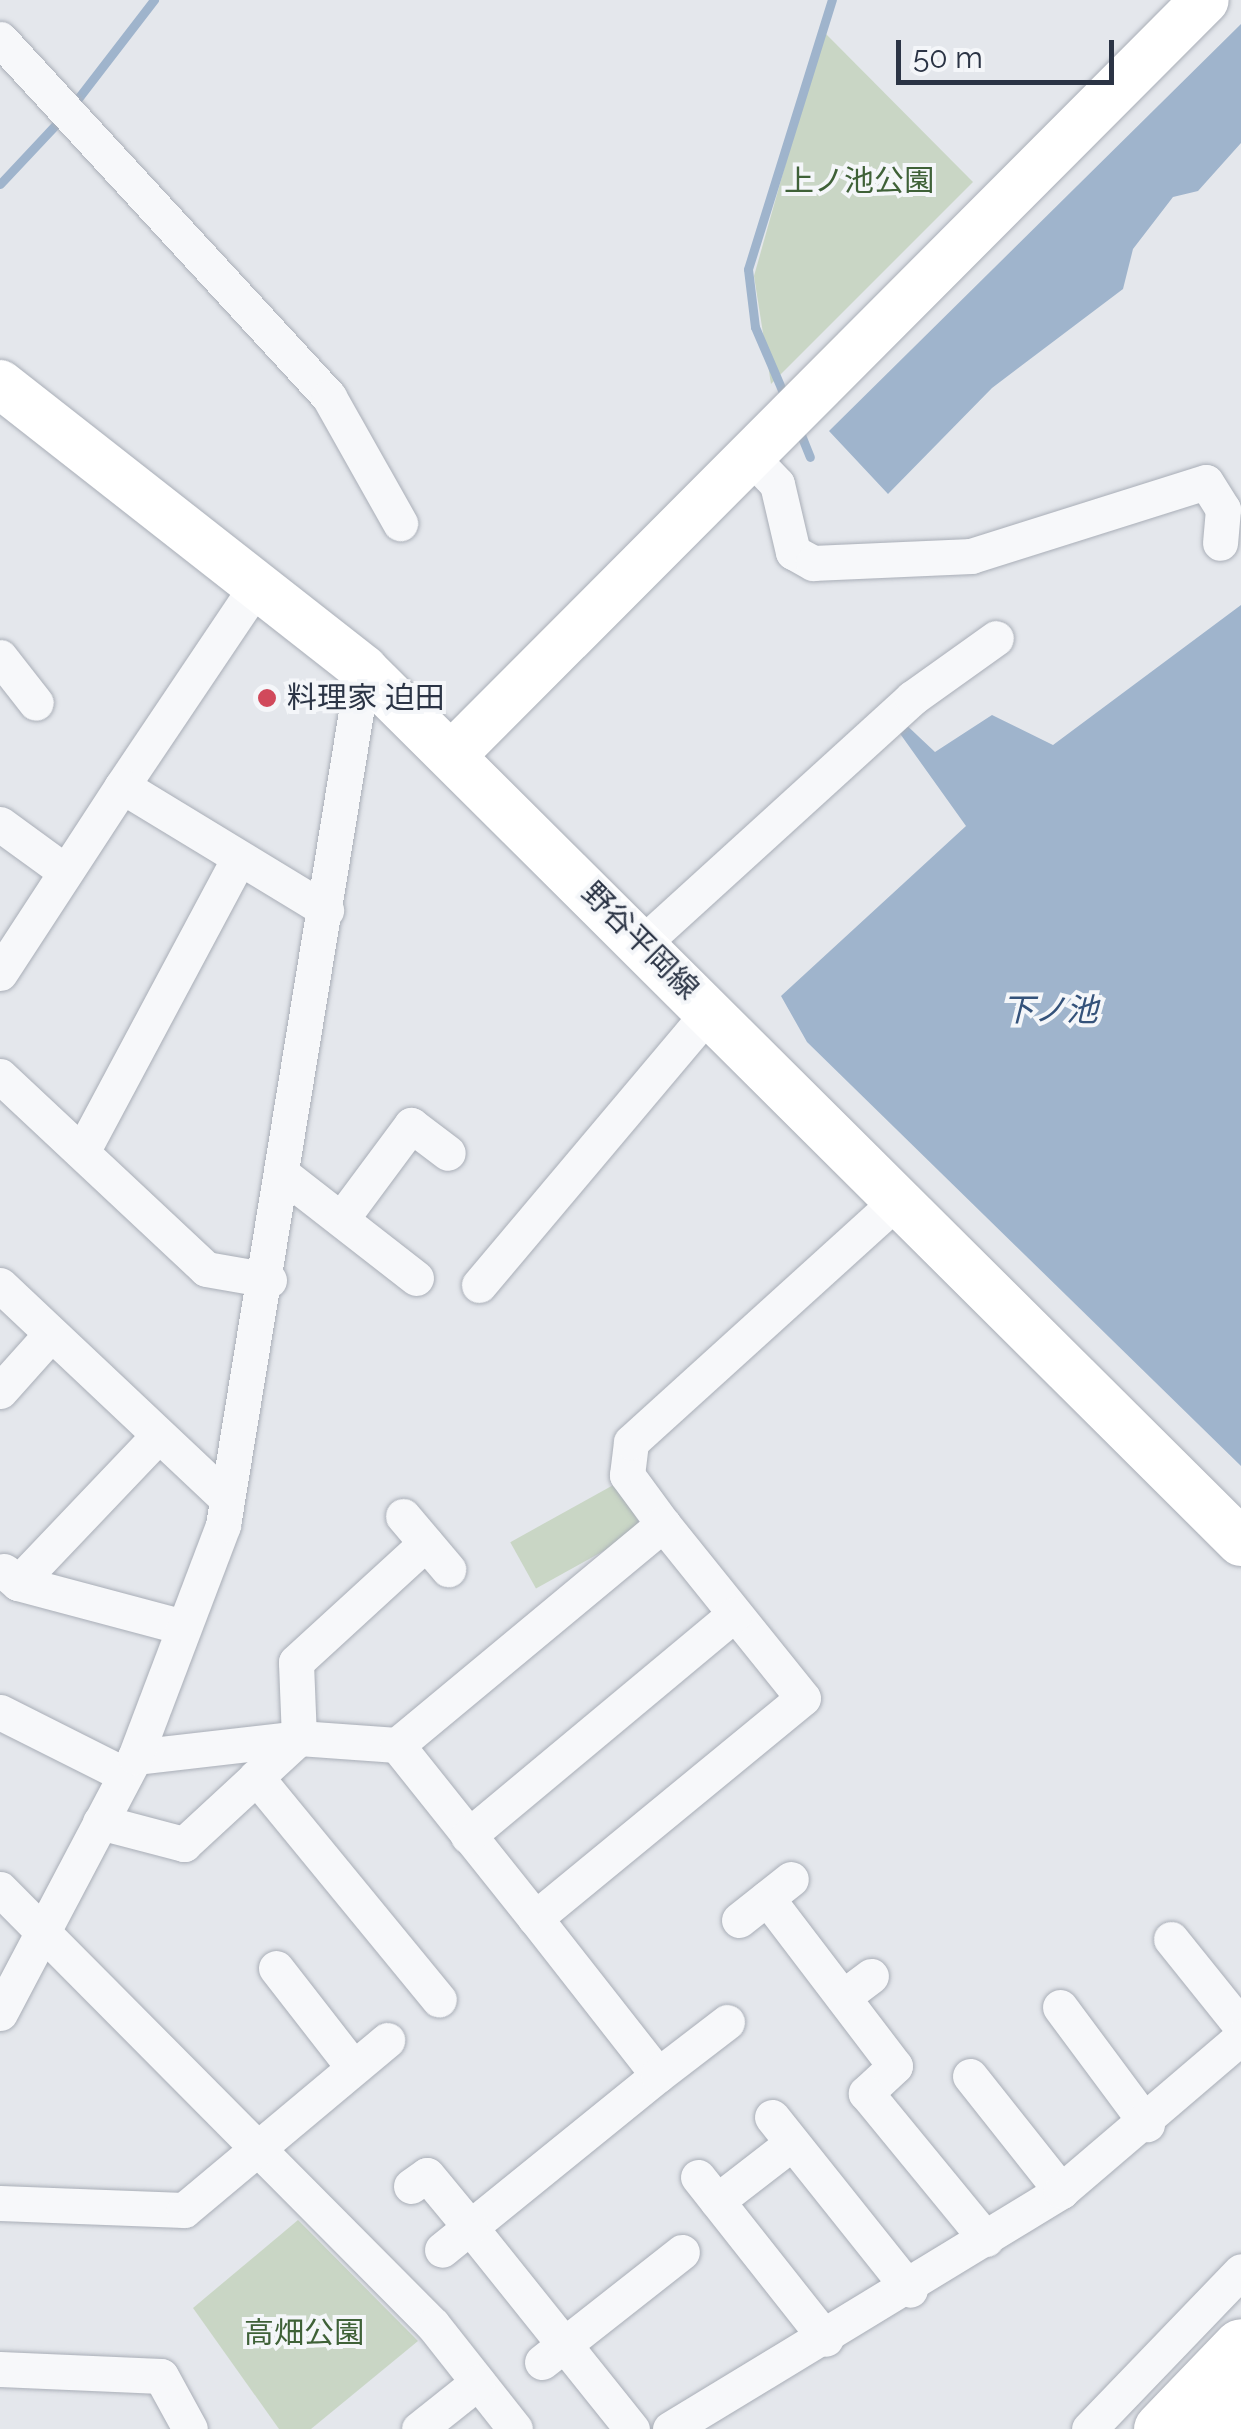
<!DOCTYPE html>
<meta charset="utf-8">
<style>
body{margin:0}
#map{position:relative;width:1241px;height:2429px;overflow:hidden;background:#e4e7ec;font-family:Raleway,"Noto Sans JP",sans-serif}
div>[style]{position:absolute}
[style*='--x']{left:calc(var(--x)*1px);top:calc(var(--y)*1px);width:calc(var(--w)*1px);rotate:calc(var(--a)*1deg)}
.green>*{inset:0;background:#c9d6c5;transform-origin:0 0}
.water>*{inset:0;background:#9fb4cc}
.stream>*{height:9px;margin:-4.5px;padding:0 4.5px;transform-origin:4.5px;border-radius:4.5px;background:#9fb4cc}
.roads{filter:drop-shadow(0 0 2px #a9aeb7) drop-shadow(0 0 2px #a9aeb7)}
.street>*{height:35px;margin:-17.5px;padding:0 17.5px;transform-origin:17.5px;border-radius:17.5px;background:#f7f8fa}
.secondary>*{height:48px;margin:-24px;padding:0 24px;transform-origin:24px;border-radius:24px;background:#fff}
.highway>*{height:55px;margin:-27.5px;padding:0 27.5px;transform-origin:27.5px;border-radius:27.5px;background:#fff}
.dots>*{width:28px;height:28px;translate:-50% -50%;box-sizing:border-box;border:5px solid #f4f6f9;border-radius:50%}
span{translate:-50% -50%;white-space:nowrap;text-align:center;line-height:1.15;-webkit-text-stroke:8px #f4f6f9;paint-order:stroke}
.park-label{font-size:30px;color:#3f6138}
.poi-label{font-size:30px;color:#2b3445}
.left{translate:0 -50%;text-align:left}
.street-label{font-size:30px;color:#2b3445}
.water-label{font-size:32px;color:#34527a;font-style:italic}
.scale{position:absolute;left:896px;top:40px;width:218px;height:45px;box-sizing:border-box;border:5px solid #2b3445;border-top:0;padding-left:12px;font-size:30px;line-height:35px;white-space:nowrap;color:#2b3445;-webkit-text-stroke:8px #f4f6f9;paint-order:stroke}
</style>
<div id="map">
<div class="green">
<i style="clip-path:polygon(823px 31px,973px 182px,771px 384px,754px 276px)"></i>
<i style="left:617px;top:1483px;width:53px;height:122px;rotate:61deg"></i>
<i style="clip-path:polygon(298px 2220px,418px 2341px,311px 2429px,279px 2429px,193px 2308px)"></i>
</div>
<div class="water">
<i style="clip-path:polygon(1241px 24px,1241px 143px,1198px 191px,1173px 197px,1133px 249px,1123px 289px,992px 388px,888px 494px,829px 431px)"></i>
<i style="clip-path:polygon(1241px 605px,1241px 1466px,807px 1042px,781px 996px,966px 826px,896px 728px,900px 719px,935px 752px,992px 715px,1053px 745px)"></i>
</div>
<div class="stream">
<i style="--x:73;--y:105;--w:133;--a:-52.4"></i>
<i style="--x:0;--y:184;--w:92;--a:-46.8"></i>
<i style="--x:785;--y:397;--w:76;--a:-113.2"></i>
<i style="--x:755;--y:327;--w:58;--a:-96.9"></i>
<i style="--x:748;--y:269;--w:282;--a:-72.7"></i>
<i style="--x:799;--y:430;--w:29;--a:68"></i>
</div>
<div class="roads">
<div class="street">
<i style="--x:0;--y:39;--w:486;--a:47.4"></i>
<i style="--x:329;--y:397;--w:145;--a:60.6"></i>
<i style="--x:749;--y:455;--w:40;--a:46"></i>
<i style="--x:777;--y:484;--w:70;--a:76.8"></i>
<i style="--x:793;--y:552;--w:23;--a:29"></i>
<i style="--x:813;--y:563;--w:158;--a:-2.5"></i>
<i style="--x:971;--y:556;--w:246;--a:-17.5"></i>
<i style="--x:1206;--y:482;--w:32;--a:58"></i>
<i style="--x:1223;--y:509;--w:34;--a:95"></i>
<i style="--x:0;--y:657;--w:58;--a:52"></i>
<i style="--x:122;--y:786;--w:242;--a:-56.1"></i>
<i style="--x:0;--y:824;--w:78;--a:36.1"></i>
<i style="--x:643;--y:943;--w:364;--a:-42.3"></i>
<i style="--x:912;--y:698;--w:103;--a:-35.5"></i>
<i style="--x:0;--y:973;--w:223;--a:-56.9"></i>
<i style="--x:122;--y:786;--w:239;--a:31.3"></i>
<i style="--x:0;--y:1076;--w:282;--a:43.1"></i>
<i style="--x:206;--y:1269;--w:64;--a:9.9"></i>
<i style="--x:82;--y:1152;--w:333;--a:-61.9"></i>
<i style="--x:285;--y:1176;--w:166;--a:37.9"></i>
<i style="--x:342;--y:1218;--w:116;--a:-53.4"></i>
<i style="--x:411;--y:1125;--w:46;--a:37.1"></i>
<i style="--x:0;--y:1285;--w:312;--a:43.3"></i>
<i style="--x:479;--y:1285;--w:358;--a:-49.9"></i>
<i style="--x:0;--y:1391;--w:76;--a:-48.2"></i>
<i style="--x:403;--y:1516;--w:70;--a:49.7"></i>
<i style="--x:663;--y:1524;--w:61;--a:-126.3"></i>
<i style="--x:627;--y:1475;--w:33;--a:-83"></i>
<i style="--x:631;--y:1442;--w:360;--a:-42.2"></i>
<i style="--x:4;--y:1571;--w:18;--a:41"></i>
<i style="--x:18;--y:1583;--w:171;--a:14.9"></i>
<i style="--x:18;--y:1583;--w:203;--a:-46.4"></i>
<i style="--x:0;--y:1712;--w:140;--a:26.7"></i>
<i style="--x:135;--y:1757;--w:165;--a:-6.6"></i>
<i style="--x:299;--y:1738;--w:98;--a:4.1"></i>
<i style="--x:397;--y:1745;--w:346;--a:-39.7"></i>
<i style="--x:663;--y:1524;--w:223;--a:51.2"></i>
<i style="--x:803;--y:1698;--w:347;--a:140.6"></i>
<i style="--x:535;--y:1918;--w:221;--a:-128.6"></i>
<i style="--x:256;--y:1777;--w:288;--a:50.6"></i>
<i style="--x:100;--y:1822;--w:87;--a:14.7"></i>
<i style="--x:184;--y:1844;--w:156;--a:-42.7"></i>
<i style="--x:299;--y:1738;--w:76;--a:-92.3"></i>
<i style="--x:296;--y:1662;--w:176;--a:-42.5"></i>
<i style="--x:468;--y:1836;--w:346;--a:-39.8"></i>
<i style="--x:0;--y:1889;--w:614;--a:45.2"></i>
<i style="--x:433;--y:2325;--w:132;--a:51.7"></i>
<i style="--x:767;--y:1898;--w:211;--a:52.7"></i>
<i style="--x:895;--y:2066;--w:40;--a:137"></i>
<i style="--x:866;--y:2093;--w:189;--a:50.6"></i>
<i style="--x:535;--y:1918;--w:199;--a:51.9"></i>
<i style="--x:658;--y:2075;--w:242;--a:141"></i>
<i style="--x:470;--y:2227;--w:259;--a:51.3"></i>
<i style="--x:739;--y:1920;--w:66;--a:-38.3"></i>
<i style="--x:1171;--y:1939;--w:112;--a:51.2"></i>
<i style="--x:276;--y:1968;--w:125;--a:52.1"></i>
<i style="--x:843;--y:1997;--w:35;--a:-37"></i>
<i style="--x:1060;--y:2007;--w:146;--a:53.4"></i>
<i style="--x:0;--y:2013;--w:289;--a:-62.2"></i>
<i style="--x:135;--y:1757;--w:248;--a:-69.2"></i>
<i style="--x:223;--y:1525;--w:867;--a:-80.71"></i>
<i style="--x:658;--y:2075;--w:87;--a:-37.5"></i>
<i style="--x:970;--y:2076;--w:147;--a:51.6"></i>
<i style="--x:772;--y:2117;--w:221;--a:51.4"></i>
<i style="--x:698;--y:2177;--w:206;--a:51.7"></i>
<i style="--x:411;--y:2186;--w:19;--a:-35"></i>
<i style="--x:427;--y:2175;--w:67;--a:50.4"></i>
<i style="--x:470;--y:2227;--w:36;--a:141"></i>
<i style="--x:717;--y:2201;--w:95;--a:-37.7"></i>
<i style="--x:0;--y:2203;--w:184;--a:2.2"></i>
<i style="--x:184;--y:2210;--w:265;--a:-39.9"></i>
<i style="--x:542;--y:2362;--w:178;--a:-38.2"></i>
<i style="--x:0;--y:2369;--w:161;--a:2.5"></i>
<i style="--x:161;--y:2376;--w:60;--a:61.3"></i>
<i style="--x:419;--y:2429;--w:75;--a:-38.5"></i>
<i style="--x:670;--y:2429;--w:458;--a:-31.3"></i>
<i style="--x:1061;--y:2191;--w:237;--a:-40.5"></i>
<i style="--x:1089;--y:2429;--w:219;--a:-46.1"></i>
</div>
<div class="secondary">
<i style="--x:0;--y:384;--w:462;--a:38.1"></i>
<i style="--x:363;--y:669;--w:1238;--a:44.84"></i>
<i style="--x:454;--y:753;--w:1063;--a:-45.08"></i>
</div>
<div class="highway">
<i style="--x:1161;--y:2429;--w:115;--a:-46.1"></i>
<i style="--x:1219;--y:2429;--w:32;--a:-46"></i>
</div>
</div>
<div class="dots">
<i style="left:267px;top:698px;background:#d1495b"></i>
</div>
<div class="park-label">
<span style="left:859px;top:181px">上ノ池公園</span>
<span style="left:304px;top:2333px">高畑公園</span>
</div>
<div class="poi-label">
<span class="left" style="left:287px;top:698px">料理家 迫田</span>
</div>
<div class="street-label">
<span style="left:640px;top:941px;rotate:45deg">野谷平岡線</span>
</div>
<div class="water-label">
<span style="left:1050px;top:1010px">下ノ池</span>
</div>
<div class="scale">50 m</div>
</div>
